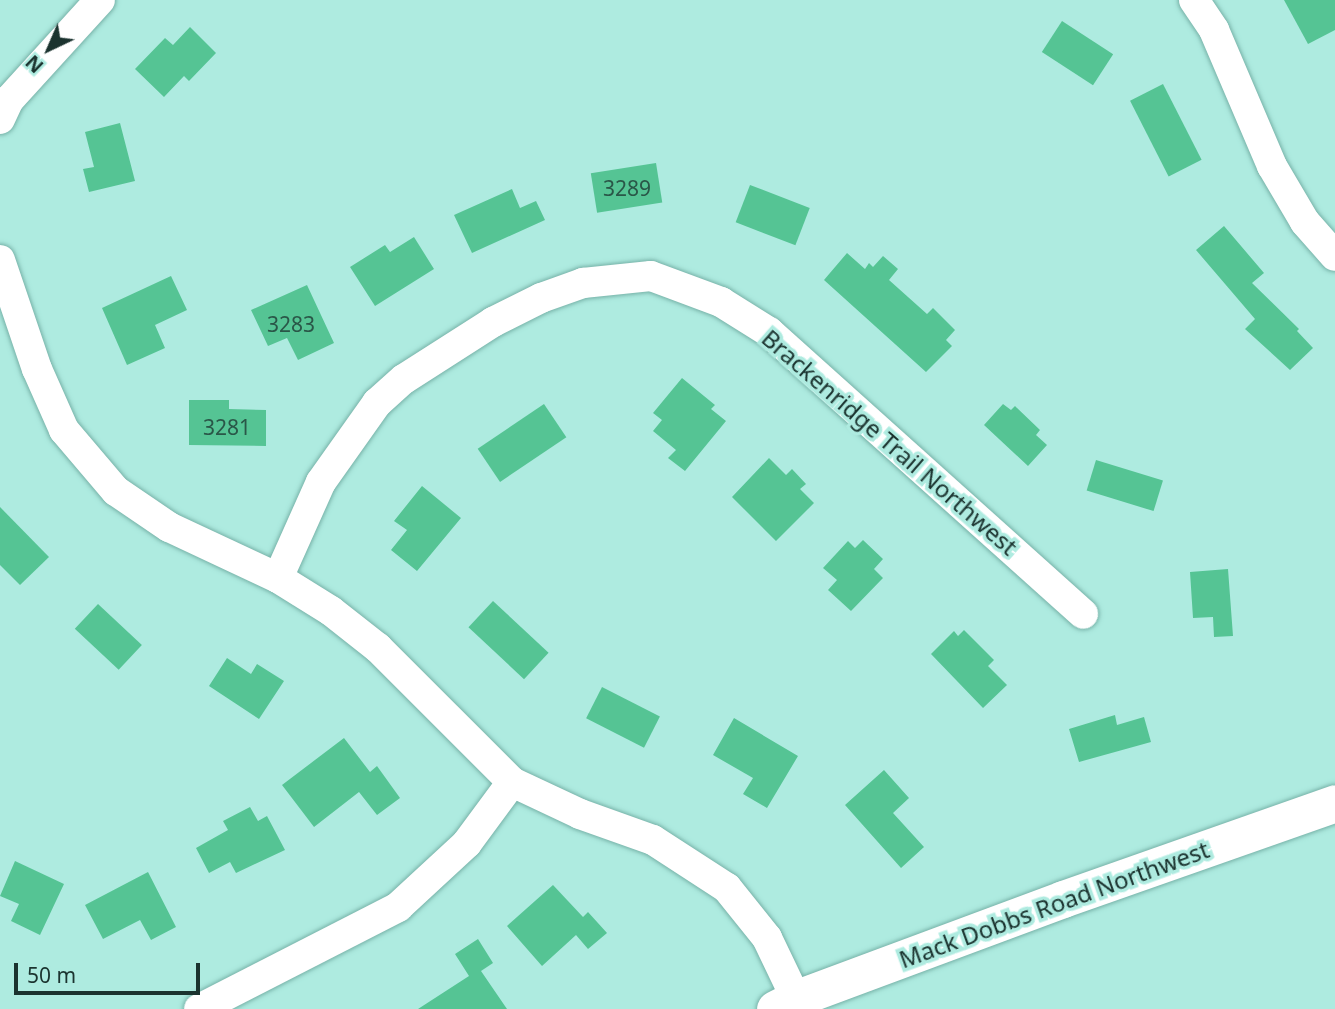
<!DOCTYPE html>
<style>
body{margin:0}
#map{position:relative;width:1335px;height:1009px;overflow:hidden;background:#aeebe0;font-family:"Noto Sans",sans-serif}
div>[style]{position:absolute}
[style*='--x']{left:calc(var(--x)*1px);top:calc(var(--y)*1px);width:calc(var(--w)*1px);rotate:calc(var(--a)*1deg)}
.building>*{inset:0;background:#55c494;transform-origin:0 0}
.roads{filter:drop-shadow(0 0 2px #77b2a8) drop-shadow(0 0 2px #77b2a8)}
.minor>*{height:30px;margin:-15px;padding:0 15px;transform-origin:15px;border-radius:15px;background:#fff}
.tertiary>*{height:37px;margin:-18.5px;padding:0 18.5px;transform-origin:18.5px;border-radius:18.5px;background:#fff}
span{translate:-50% -50%;white-space:nowrap;text-align:center;line-height:1.15;-webkit-text-stroke:7px #aeebe0;paint-order:stroke}
.number-label{font-size:21px;color:#2a5748}
.number-label span{-webkit-text-stroke-width:0}
.street-label{font-size:24px;color:#1b332f}
.north{position:absolute;left:14px;top:14px;width:70px;height:70px;-webkit-text-stroke:5px #aeebe0;paint-order:stroke;rotate:224deg;font-size:19px;font-weight:700;line-height:28px;text-align:center;color:#1b332f}
.north::after{content:'';display:block;margin:auto;width:24px;height:32px;background:#1b332f;clip-path:polygon(50% 0,100% 100%,50% 72%,0 100%)}
.scale{position:absolute;left:14px;top:963px;width:186px;height:32px;box-sizing:border-box;border:4px solid #1b332f;border-top:0;padding-left:9px;font-size:21px;line-height:24px;white-space:nowrap;color:#1b332f;-webkit-text-stroke:5px #aeebe0;paint-order:stroke}
</style>
<div id="map">
<div class="building">
<i style="clip-path:polygon(1284px 0,1335px 0,1335px 30px,1308px 44px)"></i>
<i style="left:1062px;top:21px;width:61px;height:37px;rotate:33deg"></i>
<i style="clip-path:polygon(190px 27px,216px 53px,189px 81px,184px 76px,164px 97px,135px 69px,165px 38px,173px 45px)"></i>
<i style="left:1163px;top:84px;width:85px;height:37px;rotate:63deg"></i>
<i style="clip-path:polygon(120px 123px,135px 181px,89px 192px,83px 169px,94px 167px,85px 132px)"></i>
<i style="left:656px;top:163px;width:40px;height:66px;rotate:81deg"></i>
<i style="left:750px;top:185px;width:64px;height:40px;rotate:21deg"></i>
<i style="clip-path:polygon(512px 189px,520px 208px,536px 201px,545px 220px,472px 253px,454px 215px)"></i>
<i style="clip-path:polygon(1224px 226px,1264px 273px,1252px 283px,1299px 329px,1297px 331px,1313px 348px,1290px 370px,1245px 329px,1255px 319px,1196px 250px)"></i>
<i style="clip-path:polygon(414px 237px,434px 269px,375px 306px,350px 267px,385px 245px,390px 252px)"></i>
<i style="clip-path:polygon(847px 253px,865px 269px,869px 263px,873px 267px,883px 256px,898px 269px,889px 280px,927px 314px,933px 308px,955px 330px,946px 340px,952px 346px,926px 372px,824px 280px)"></i>
<i style="clip-path:polygon(171px 276px,187px 310px,155px 325px,165px 348px,127px 365px,102px 308px)"></i>
<i style="clip-path:polygon(307px 285px,334px 343px,298px 360px,287px 338px,268px 346px,251px 310px)"></i>
<i style="clip-path:polygon(682px 378px,715px 405px,711px 409px,726px 421px,685px 471px,668px 458px,676px 450px,653px 431px,662px 420px,653px 413px)"></i>
<i style="clip-path:polygon(189px 400px,229px 400px,229px 409px,266px 410px,266px 446px,189px 445px)"></i>
<i style="left:544px;top:404px;width:40px;height:80px;rotate:56deg"></i>
<i style="clip-path:polygon(1003px 404px,1011px 410px,1015px 406px,1040px 430px,1036px 435px,1047px 445px,1028px 466px,984px 425px)"></i>
<i style="clip-path:polygon(769px 458px,786px 475px,792px 469px,806px 484px,800px 489px,814px 503px,776px 541px,732px 497px)"></i>
<i style="left:1096px;top:460px;width:70px;height:32px;rotate:17deg"></i>
<i style="clip-path:polygon(422px 486px,461px 518px,417px 571px,391px 550px,407px 530px,394px 521px)"></i>
<i style="clip-path:polygon(0 507px,49px 557px,20px 585px,0 565px)"></i>
<i style="clip-path:polygon(863px 540px,883px 559px,874px 569px,883px 578px,851px 611px,828px 590px,837px 580px,823px 568px,848px 541px,855px 548px)"></i>
<i style="clip-path:polygon(1228px 569px,1233px 636px,1214px 637px,1213px 617px,1193px 618px,1190px 572px)"></i>
<i style="left:493px;top:601px;width:76px;height:36px;rotate:43deg"></i>
<i style="left:98px;top:604px;width:60px;height:34px;rotate:43deg"></i>
<i style="clip-path:polygon(964px 630px,994px 660px,988px 666px,1007px 685px,983px 708px,931px 654px,954px 631px,958px 636px)"></i>
<i style="clip-path:polygon(227px 658px,251px 674px,257px 664px,284px 681px,259px 719px,209px 686px)"></i>
<i style="left:602px;top:687px;width:65px;height:35px;rotate:27deg"></i>
<i style="clip-path:polygon(1115px 715px,1117px 725px,1144px 717px,1151px 742px,1079px 762px,1069px 729px)"></i>
<i style="clip-path:polygon(734px 718px,798px 756px,767px 808px,743px 794px,753px 778px,713px 755px)"></i>
<i style="clip-path:polygon(344px 738px,370px 772px,377px 766px,400px 798px,377px 815px,359px 792px,314px 827px,282px 785px)"></i>
<i style="clip-path:polygon(884px 770px,909px 798px,893px 813px,924px 847px,901px 868px,845px 805px)"></i>
<i style="clip-path:polygon(250px 807px,258px 821px,267px 816px,285px 850px,236px 873px,230px 862px,209px 873px,196px 848px,228px 830px,223px 821px)"></i>
<i style="clip-path:polygon(15px 861px,64px 884px,40px 935px,11px 921px,19px 904px,0 896px)"></i>
<i style="clip-path:polygon(148px 872px,176px 927px,151px 940px,140px 920px,103px 939px,85px 905px)"></i>
<i style="clip-path:polygon(553px 885px,583px 917px,588px 912px,607px 933px,588px 949px,576px 935px,542px 966px,507px 926px)"></i>
<i style="clip-path:polygon(478px 939px,493px 963px,481px 971px,507px 1009px,418px 1009px,469px 976px,455px 954px)"></i>
</div>
<div class="roads">
<div class="minor">
<i style="--x:1194;--y:0;--w:36;--a:56"></i>
<i style="--x:1214;--y:30;--w:148;--a:66.9"></i>
<i style="--x:1272;--y:166;--w:65;--a:59.5"></i>
<i style="--x:1305;--y:222;--w:45;--a:48.6"></i>
<i style="--x:0;--y:119;--w:21;--a:-65"></i>
<i style="--x:9;--y:100;--w:135;--a:-47.7"></i>
<i style="--x:0;--y:260;--w:115;--a:71.3"></i>
<i style="--x:37;--y:369;--w:67;--a:66.1"></i>
<i style="--x:64;--y:430;--w:80;--a:49.6"></i>
<i style="--x:116;--y:491;--w:64;--a:34.2"></i>
<i style="--x:169;--y:527;--w:120;--a:25.1"></i>
<i style="--x:278;--y:578;--w:62;--a:31.9"></i>
<i style="--x:331;--y:611;--w:60;--a:38.2"></i>
<i style="--x:378;--y:648;--w:190;--a:45"></i>
<i style="--x:512;--y:782;--w:75;--a:25.2"></i>
<i style="--x:580;--y:814;--w:77;--a:19.6"></i>
<i style="--x:653;--y:840;--w:88;--a:33"></i>
<i style="--x:727;--y:888;--w:64;--a:51.3"></i>
<i style="--x:767;--y:938;--w:79;--a:64.4"></i>
<i style="--x:278;--y:578;--w:105;--a:-65.9"></i>
<i style="--x:321;--y:482;--w:97;--a:-54.7"></i>
<i style="--x:377;--y:403;--w:36;--a:-42"></i>
<i style="--x:404;--y:379;--w:106;--a:-32.6"></i>
<i style="--x:493;--y:322;--w:54;--a:-26.6"></i>
<i style="--x:541;--y:298;--w:45;--a:-19.7"></i>
<i style="--x:583;--y:283;--w:68;--a:-5.9"></i>
<i style="--x:651;--y:276;--w:75;--a:20.4"></i>
<i style="--x:721;--y:302;--w:57;--a:32"></i>
<i style="--x:769;--y:332;--w:422;--a:41.9"></i>
<i style="--x:199;--y:1009;--w:224;--a:-27.1"></i>
<i style="--x:398;--y:907;--w:94;--a:-42.8"></i>
<i style="--x:467;--y:843;--w:76;--a:-53.6"></i>
</div>
<div class="tertiary">
<i style="--x:775;--y:1009;--w:25;--a:-27"></i>
<i style="--x:797;--y:998;--w:284;--a:-20.4"></i>
<i style="--x:1063;--y:899;--w:288;--a:-19.4"></i>
</div>
</div>
<div class="number-label">
<span style="left:627px;top:188px">3289</span>
<span style="left:291px;top:324px">3283</span>
<span style="left:227px;top:427px">3281</span>
</div>
<div class="street-label">
<span style="left:890px;top:442px;rotate:41deg">Brackenridge Trail Northwest</span>
<span style="left:1054px;top:904px;rotate:-20deg">Mack Dobbs Road Northwest</span>
</div>
<div class="north">N</div>
<div class="scale">50 m</div>
</div>
